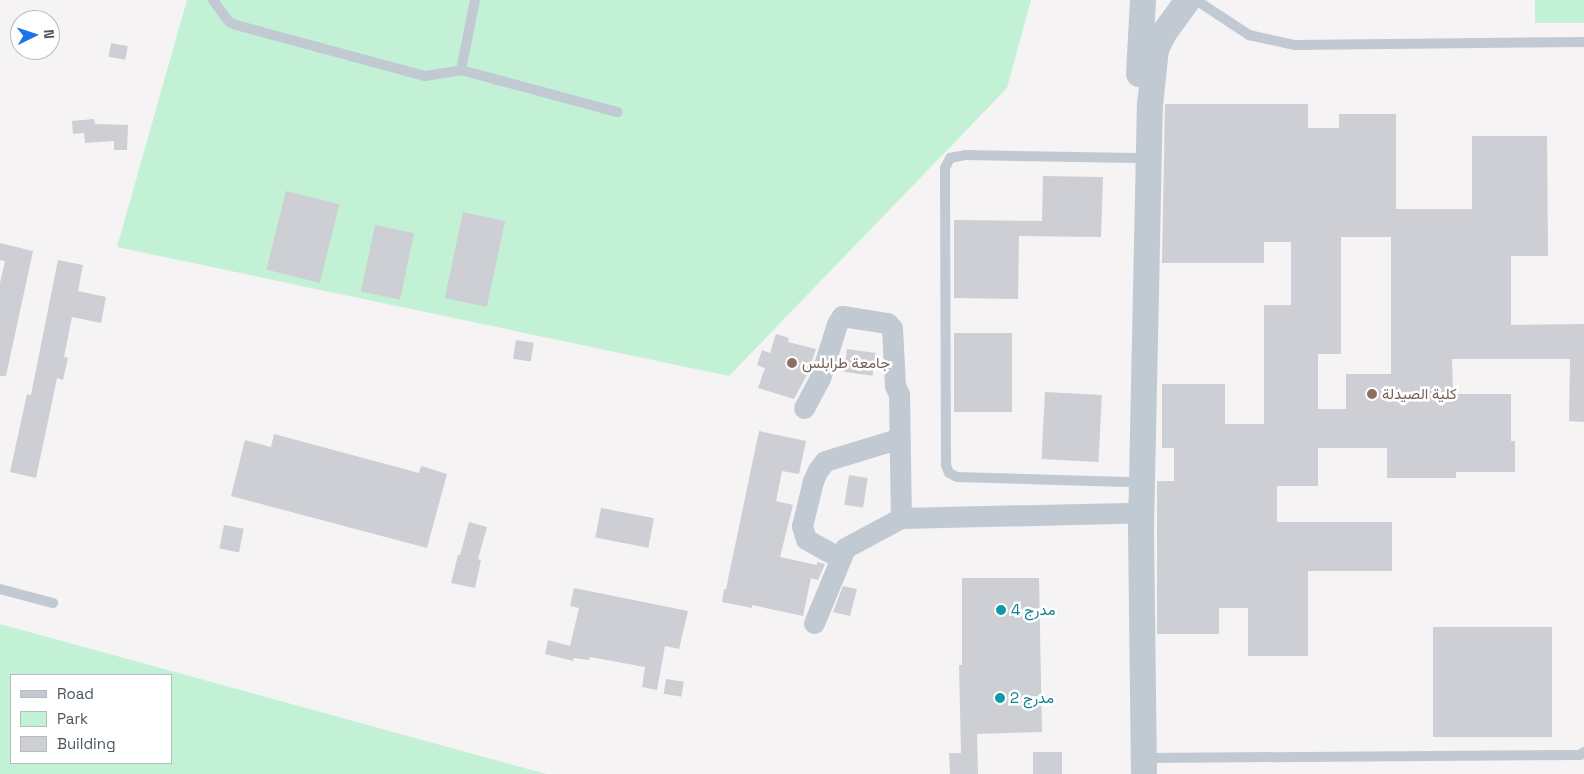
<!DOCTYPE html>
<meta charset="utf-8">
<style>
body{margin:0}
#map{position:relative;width:1584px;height:774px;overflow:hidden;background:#f5f3f3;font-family:"Space Grotesk",Vazirmatn,sans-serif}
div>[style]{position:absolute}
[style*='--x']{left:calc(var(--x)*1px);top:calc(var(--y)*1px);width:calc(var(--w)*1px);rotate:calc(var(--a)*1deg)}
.green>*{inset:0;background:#c3f1d5;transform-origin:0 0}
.building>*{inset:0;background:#cdcfd5;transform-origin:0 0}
.service>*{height:10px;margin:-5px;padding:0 5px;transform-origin:5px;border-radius:5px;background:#c1cad2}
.minor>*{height:21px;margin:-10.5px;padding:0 10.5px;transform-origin:10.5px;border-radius:10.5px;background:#c1cad2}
.tertiary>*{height:26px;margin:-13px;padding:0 13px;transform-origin:13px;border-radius:13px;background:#c1cad2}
.dots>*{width:14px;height:14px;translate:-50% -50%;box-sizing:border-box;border:2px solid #fff;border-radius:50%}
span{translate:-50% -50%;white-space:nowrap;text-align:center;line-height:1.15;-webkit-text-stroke:5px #fff;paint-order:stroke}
.education-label{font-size:15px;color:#785e54}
.left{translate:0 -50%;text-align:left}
.culture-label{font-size:15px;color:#0d838f}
.legend{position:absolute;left:10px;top:674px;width:162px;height:90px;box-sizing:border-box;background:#fff;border:1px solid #b7bbc0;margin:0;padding:6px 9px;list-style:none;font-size:15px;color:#4a5661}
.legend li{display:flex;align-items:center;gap:10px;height:25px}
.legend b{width:25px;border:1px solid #b7bbc0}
.north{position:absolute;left:10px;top:10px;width:50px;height:50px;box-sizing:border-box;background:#fff;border:1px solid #b7bbc0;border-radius:50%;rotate:86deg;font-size:14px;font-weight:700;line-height:20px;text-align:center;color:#4a5661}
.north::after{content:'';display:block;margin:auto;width:18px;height:22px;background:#1a73e8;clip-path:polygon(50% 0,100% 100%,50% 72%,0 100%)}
</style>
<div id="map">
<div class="green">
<i style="clip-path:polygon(187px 0,1031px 0,1007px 88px,729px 376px,117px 247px)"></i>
<i style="left:1535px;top:0;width:49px;height:23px"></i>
<i style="clip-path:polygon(evenodd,0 624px,546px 774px,0 774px,0 624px,171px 675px,171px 763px,11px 763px,11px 675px,171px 675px)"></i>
</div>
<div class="building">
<i style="left:111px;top:43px;width:17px;height:14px;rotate:10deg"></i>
<i style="clip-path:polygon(evenodd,1165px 104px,1308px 104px,1308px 128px,1339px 128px,1339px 114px,1396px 114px,1396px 209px,1472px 209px,1472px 136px,1547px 136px,1548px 256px,1511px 256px,1511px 325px,1584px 324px,1584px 422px,1569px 421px,1570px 359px,1452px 359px,1453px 394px,1511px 394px,1511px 441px,1515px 441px,1515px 472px,1456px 472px,1456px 478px,1387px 478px,1387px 448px,1318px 448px,1318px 486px,1277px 486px,1277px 522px,1392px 522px,1392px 571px,1308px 571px,1308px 656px,1248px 656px,1248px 608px,1219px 608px,1219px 634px,1157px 634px,1157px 481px,1174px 481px,1174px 448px,1162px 448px,1162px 384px,1225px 384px,1225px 424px,1264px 424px,1264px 305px,1291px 305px,1291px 242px,1264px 242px,1264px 263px,1162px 263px,1165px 104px,1341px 237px,1391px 237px,1391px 374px,1346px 374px,1346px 409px,1318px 409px,1318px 354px,1341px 354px,1341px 237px)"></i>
<i style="clip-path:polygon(94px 119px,95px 124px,128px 125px,127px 150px,114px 150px,114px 141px,85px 143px,84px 133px,73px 134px,72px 121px)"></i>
<i style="clip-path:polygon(1043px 176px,1103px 177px,1101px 237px,1019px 236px,1018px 299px,954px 298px,954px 220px,1042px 221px)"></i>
<i style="left:286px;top:191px;width:55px;height:81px;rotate:14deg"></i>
<i style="left:463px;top:212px;width:43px;height:88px;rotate:12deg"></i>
<i style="left:375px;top:225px;width:40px;height:68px;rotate:12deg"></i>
<i style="clip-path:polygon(0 243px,33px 251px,6px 376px,0 376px,0 283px,5px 261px,0 260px)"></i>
<i style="clip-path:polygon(58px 260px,83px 265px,78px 291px,106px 297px,101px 323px,72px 317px,64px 357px,68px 358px,63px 380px,57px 378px,36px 478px,10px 472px,27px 394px,31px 395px)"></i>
<i style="left:954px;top:333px;width:58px;height:79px"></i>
<i style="clip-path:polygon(776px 334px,789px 338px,788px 342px,816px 349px,808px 373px,794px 399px,758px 388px,765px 368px,757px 365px,762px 350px,770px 353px)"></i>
<i style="left:516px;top:340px;width:18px;height:19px;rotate:9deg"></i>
<i style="left:847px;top:349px;width:29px;height:23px;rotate:8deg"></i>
<i style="left:1045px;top:392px;width:57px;height:67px;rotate:3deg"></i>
<i style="clip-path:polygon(759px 431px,806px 441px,799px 474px,782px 471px,776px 501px,793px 505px,780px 557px,817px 565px,817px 562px,825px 564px,818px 580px,811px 578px,803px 616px,752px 605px,752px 608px,722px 602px,724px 589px,726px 589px)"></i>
<i style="clip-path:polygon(274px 434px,419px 473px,421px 466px,447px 474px,427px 548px,231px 496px,245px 440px,271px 447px)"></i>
<i style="left:849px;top:475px;width:19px;height:30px;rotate:9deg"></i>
<i style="left:601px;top:508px;width:54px;height:30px;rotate:11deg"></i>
<i style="clip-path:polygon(469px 522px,487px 527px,478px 559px,481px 560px,475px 588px,451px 583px,458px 555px,460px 555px)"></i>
<i style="left:224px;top:525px;width:20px;height:24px;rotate:11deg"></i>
<i style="clip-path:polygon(962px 578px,1039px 578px,1042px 732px,977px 734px,978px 774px,950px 774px,949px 753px,961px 753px,959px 665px,962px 665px)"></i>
<i style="clip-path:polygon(843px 586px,857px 589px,850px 616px,833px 612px)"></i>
<i style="clip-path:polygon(574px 588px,688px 611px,679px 649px,665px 646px,657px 690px,642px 687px,645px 667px,590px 657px,589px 660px,574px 658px,573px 661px,545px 654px,548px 640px,570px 646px,579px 608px,570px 606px)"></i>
<i style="left:1552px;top:627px;width:110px;height:119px;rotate:90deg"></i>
<i style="left:666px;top:679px;width:18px;height:15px;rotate:9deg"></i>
<i style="left:1033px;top:752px;width:29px;height:22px"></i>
</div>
<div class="service">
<i style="--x:213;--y:0;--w:27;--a:54"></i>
<i style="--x:229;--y:22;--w:8;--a:23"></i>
<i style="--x:236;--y:25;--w:196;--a:15.1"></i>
<i style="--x:425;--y:76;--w:36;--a:-9"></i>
<i style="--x:461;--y:70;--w:162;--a:15.1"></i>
<i style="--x:1196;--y:0;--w:64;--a:33.4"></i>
<i style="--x:1249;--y:35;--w:47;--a:12.3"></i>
<i style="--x:1295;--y:45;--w:289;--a:-0.6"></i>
<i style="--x:461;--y:70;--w:71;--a:-78.7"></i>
<i style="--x:1128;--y:482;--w:171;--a:-178.3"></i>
<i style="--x:957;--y:477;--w:9;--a:-153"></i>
<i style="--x:949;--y:473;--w:9;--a:-111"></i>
<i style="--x:946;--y:465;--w:297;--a:-90.2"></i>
<i style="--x:945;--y:168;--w:11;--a:-63"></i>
<i style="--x:950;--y:158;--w:15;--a:-11"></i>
<i style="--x:965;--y:155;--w:170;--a:1"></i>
<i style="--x:0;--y:589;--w:55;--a:14.8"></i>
<i style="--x:1145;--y:758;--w:435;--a:-0.4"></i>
<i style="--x:1580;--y:755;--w:5;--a:-37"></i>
</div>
<div class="minor">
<i style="--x:804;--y:408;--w:34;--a:-62"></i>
<i style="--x:820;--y:378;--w:57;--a:-72.5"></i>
<i style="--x:837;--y:324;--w:9;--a:-58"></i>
<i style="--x:842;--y:316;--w:46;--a:8.8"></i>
<i style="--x:887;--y:323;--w:7;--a:45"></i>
<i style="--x:892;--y:328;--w:58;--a:87"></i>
<i style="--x:895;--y:386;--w:9;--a:63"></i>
<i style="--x:899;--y:394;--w:124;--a:89.1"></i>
<i style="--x:840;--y:558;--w:39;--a:-151"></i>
<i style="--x:806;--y:539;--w:14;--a:-107"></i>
<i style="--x:802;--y:526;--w:46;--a:-76.3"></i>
<i style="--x:813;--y:481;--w:12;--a:-66"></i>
<i style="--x:818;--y:470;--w:11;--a:-52"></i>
<i style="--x:825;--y:461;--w:78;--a:-17"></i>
<i style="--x:814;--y:623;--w:81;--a:-67.5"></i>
<i style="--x:845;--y:548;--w:64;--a:-28.2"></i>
<i style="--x:901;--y:518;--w:226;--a:-1.3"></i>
</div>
<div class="tertiary">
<i style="--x:1139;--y:74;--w:74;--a:-86.9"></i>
<i style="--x:1144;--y:774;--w:245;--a:-90.7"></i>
<i style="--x:1141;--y:529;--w:424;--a:-88.8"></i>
<i style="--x:1150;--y:105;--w:56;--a:-83.9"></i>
<i style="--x:1156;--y:49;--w:18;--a:-63"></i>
<i style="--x:1164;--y:33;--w:41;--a:-54"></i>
</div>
<div class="dots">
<i style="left:792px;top:363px;background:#8d6e63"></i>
<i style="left:1372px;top:394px;background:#8d6e63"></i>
<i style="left:1001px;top:610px;background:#0f9aa8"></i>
<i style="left:1000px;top:698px;background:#0f9aa8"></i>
</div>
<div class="education-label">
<span class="left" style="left:802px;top:363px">جامعة طرابلس</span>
<span class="left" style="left:1382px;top:394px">كلية الصيدلة</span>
</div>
<div class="culture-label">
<span class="left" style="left:1011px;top:610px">مدرج 4</span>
<span class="left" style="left:1010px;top:698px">مدرج 2</span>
</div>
<ul class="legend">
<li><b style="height:6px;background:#c1cad2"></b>Road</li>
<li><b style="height:14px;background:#c3f1d5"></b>Park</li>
<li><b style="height:14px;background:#cdcfd5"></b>Building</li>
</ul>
<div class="north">N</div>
</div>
